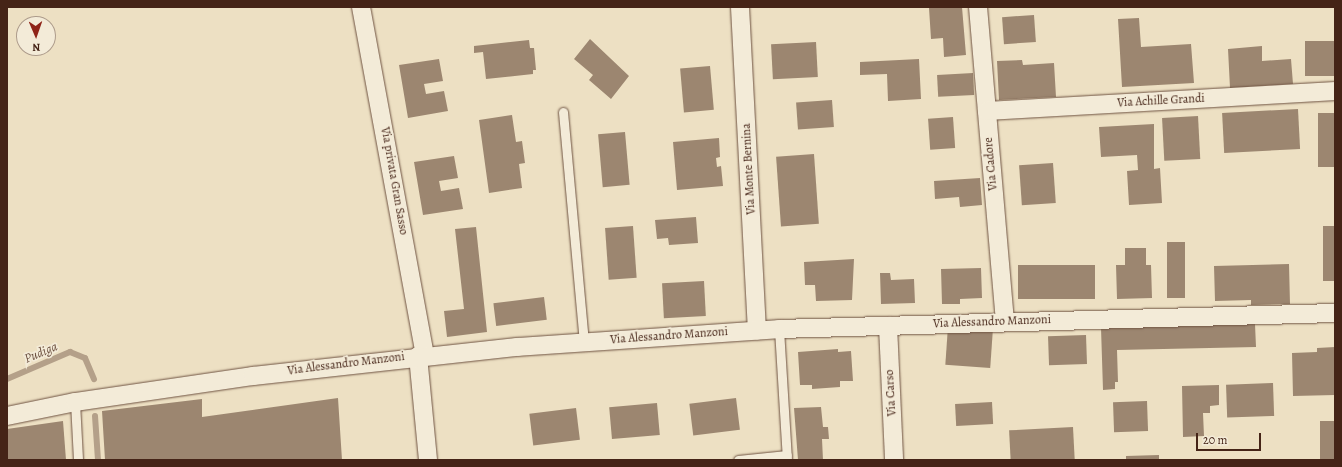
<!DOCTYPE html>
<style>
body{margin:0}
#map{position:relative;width:1342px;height:467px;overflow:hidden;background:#ede0c3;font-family:Alegreya,serif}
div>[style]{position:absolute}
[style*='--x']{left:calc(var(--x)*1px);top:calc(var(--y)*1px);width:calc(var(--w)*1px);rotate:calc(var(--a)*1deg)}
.stream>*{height:6px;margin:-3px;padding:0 3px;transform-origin:3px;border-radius:3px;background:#b4a089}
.building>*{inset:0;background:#9c8670;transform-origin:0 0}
.roads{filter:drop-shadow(0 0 1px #6f5342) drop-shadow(0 0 1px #6f5342)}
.lane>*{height:9px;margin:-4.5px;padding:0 4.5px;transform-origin:4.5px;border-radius:4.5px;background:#f3ebd8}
.street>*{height:18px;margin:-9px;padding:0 9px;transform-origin:9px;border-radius:9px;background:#f3ebd8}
span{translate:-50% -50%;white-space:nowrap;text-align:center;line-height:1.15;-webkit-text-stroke:3.5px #f3ebd8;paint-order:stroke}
.street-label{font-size:12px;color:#452417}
.water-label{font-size:13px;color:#664939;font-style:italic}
.frame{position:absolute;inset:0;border:8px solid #452417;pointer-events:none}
.north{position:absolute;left:16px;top:16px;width:40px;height:40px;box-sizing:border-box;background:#f3ebd8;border:1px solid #ad9b8b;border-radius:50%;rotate:178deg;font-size:11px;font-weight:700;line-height:16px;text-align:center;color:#452417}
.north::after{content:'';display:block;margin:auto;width:14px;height:18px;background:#8f2418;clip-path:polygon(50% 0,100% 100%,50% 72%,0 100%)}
.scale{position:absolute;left:1196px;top:433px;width:65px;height:18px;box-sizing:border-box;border:2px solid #452417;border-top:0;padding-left:5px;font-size:12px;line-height:14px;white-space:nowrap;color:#452417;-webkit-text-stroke:3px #f3ebd8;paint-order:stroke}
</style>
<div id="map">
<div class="stream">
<i style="--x:7;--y:379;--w:69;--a:-23.2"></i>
<i style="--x:70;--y:352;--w:16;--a:22"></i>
<i style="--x:85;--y:358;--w:23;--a:67"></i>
<i style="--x:95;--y:416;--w:44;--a:86.1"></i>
</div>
<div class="building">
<i style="clip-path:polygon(925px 7px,962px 7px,966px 55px,944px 57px,943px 38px,931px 39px,929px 8px)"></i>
<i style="left:1034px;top:15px;width:27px;height:32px;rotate:86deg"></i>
<i style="clip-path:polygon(1139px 18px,1141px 47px,1191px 44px,1194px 83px,1122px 87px,1118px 19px)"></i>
<i style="clip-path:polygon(590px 39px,629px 76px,611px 99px,589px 80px,593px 75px,574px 59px)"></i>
<i style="clip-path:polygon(529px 40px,530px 48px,534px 48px,536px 70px,533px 70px,533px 74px,486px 79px,483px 52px,474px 53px,474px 46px)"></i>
<i style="left:1335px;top:41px;width:35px;height:30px;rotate:90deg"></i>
<i style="left:816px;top:42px;width:35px;height:45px;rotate:87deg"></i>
<i style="clip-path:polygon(1262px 46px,1262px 61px,1291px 59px,1293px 84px,1230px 88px,1228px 49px)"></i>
<i style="clip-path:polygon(439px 59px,443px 81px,424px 84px,426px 94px,444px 91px,448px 111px,408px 118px,399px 65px)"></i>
<i style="clip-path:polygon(919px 59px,921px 99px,888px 101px,887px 74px,860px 75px,860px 62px)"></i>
<i style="clip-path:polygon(1022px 60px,1023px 65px,1054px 63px,1056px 97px,999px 100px,997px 61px)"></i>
<i style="left:710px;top:66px;width:44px;height:30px;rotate:85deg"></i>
<i style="left:973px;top:73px;width:22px;height:36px;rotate:87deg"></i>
<i style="left:832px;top:100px;width:27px;height:36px;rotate:86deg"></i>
<i style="left:1298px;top:109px;width:40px;height:76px;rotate:87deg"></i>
<i style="left:1318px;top:113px;width:17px;height:54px"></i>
<i style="clip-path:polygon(512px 115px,516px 142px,522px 141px,525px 163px,519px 164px,522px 188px,489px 193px,479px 120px)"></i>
<i style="left:1198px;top:116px;width:43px;height:36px;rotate:87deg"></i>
<i style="left:953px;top:117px;width:31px;height:25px;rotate:86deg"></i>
<i style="clip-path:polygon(1154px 124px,1154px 169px,1160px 168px,1162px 203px,1129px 205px,1127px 171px,1138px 170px,1137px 155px,1101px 157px,1099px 127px)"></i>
<i style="left:625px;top:132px;width:53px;height:27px;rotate:85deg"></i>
<i style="clip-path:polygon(719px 138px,720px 157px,716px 158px,717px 167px,721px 166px,723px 186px,677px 190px,673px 142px)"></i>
<i style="left:814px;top:154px;width:70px;height:38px;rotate:86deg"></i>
<i style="clip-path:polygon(454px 156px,458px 178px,439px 181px,441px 191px,459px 188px,463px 209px,423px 215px,414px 162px)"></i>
<i style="left:1053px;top:163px;width:40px;height:34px;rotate:86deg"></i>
<i style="clip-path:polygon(980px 178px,982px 205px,960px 207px,959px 197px,935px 199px,934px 181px)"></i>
<i style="clip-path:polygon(696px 217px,698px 243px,669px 245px,668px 238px,657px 239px,655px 220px)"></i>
<i style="left:633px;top:226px;width:52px;height:28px;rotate:86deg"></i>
<i style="left:1323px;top:226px;width:12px;height:55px"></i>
<i style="clip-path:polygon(476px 227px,487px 332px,447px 337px,444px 311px,464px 309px,455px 229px)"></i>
<i style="left:1167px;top:242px;width:18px;height:56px"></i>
<i style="clip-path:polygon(1125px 248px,1146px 248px,1146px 265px,1151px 265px,1152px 298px,1117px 299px,1116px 265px,1125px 265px)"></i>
<i style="clip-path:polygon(854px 259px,852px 300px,816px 301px,815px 285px,805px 285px,804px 262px)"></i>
<i style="clip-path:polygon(1289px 264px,1290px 304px,1251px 305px,1251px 300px,1215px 301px,1214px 266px)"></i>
<i style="left:1095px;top:265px;width:34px;height:77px;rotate:90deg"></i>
<i style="clip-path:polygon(981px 268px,982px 298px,960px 299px,960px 304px,942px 304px,941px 269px)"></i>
<i style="clip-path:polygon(880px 273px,890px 273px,891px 280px,914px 279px,915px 303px,881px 304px)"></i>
<i style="left:704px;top:281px;width:35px;height:42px;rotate:87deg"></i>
<i style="left:544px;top:297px;width:23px;height:51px;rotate:83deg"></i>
<i style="clip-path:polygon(1255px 324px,1256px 347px,1117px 350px,1118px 382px,1115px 382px,1115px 389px,1103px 390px,1101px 328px)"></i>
<i style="left:993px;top:328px;width:40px;height:45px;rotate:94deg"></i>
<i style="left:1086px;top:335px;width:29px;height:38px;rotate:88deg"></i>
<i style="clip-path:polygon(1335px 347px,1335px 395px,1293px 396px,1292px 353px,1317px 352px,1317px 348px)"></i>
<i style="clip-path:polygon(838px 349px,838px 352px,851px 351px,853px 381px,840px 381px,840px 387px,812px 389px,812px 385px,800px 385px,798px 352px)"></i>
<i style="left:1273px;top:383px;width:33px;height:47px;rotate:88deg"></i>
<i style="clip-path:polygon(1219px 385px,1219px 405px,1210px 406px,1210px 413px,1203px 413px,1204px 436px,1183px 437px,1182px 386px)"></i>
<i style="clip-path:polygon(338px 398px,342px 460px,105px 460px,102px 411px,202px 399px,202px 417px)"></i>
<i style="left:736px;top:398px;width:32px;height:47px;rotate:83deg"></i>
<i style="left:1147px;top:401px;width:30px;height:34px;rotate:88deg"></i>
<i style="left:992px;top:402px;width:22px;height:37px;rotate:87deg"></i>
<i style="left:657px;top:403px;width:32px;height:48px;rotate:85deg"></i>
<i style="clip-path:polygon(821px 407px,823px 427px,828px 427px,829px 439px,822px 439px,823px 460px,798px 460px,794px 408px)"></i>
<i style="left:576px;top:408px;width:32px;height:47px;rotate:83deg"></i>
<i style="clip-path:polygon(63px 421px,66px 460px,7px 460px,7px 429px)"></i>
<i style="left:1320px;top:421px;width:15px;height:39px"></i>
<i style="left:1073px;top:427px;width:33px;height:64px;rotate:87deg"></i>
<i style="clip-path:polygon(1159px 455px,1159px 460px,1126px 460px,1126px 456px)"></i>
</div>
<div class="roads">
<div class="lane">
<i style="--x:563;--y:112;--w:231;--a:84.8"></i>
<i style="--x:779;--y:329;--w:131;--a:86.5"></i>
<i style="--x:75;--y:402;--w:58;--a:87"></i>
<i style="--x:738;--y:460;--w:49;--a:-5.8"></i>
</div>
<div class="street">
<i style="--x:361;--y:7;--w:354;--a:79.6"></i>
<i style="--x:740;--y:7;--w:324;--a:87"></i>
<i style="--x:978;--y:7;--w:315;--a:85.1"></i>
<i style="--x:987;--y:111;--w:349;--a:-3.3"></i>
<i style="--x:888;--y:326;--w:134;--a:87.4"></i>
<i style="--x:418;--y:356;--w:104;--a:84.5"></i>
<i style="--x:7;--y:416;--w:69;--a:-11.6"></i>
<i style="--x:75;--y:402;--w:180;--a:-8.3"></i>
<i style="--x:253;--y:376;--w:266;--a:-6.3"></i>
<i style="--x:517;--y:347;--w:263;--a:-3.9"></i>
<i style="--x:779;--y:329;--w:556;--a:-1.65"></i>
</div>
</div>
<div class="street-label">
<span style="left:1161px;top:101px;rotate:-3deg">Via Achille Grandi</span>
<span style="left:991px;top:164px;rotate:-95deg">Via Cadore</span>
<span style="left:749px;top:169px;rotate:-93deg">Via Monte Bernina</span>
<span style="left:394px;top:181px;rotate:80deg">Via privata Gran Sasso</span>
<span style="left:992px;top:322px;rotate:-2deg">Via Alessandro Manzoni</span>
<span style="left:669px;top:336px;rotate:-4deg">Via Alessandro Manzoni</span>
<span style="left:346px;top:364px;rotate:-7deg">Via Alessandro Manzoni</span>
<span style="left:891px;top:393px;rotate:-93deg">Via Carso</span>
</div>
<div class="water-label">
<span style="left:41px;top:353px;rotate:-23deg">Pudiga</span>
</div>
<div class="frame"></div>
<div class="north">N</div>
<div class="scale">20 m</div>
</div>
